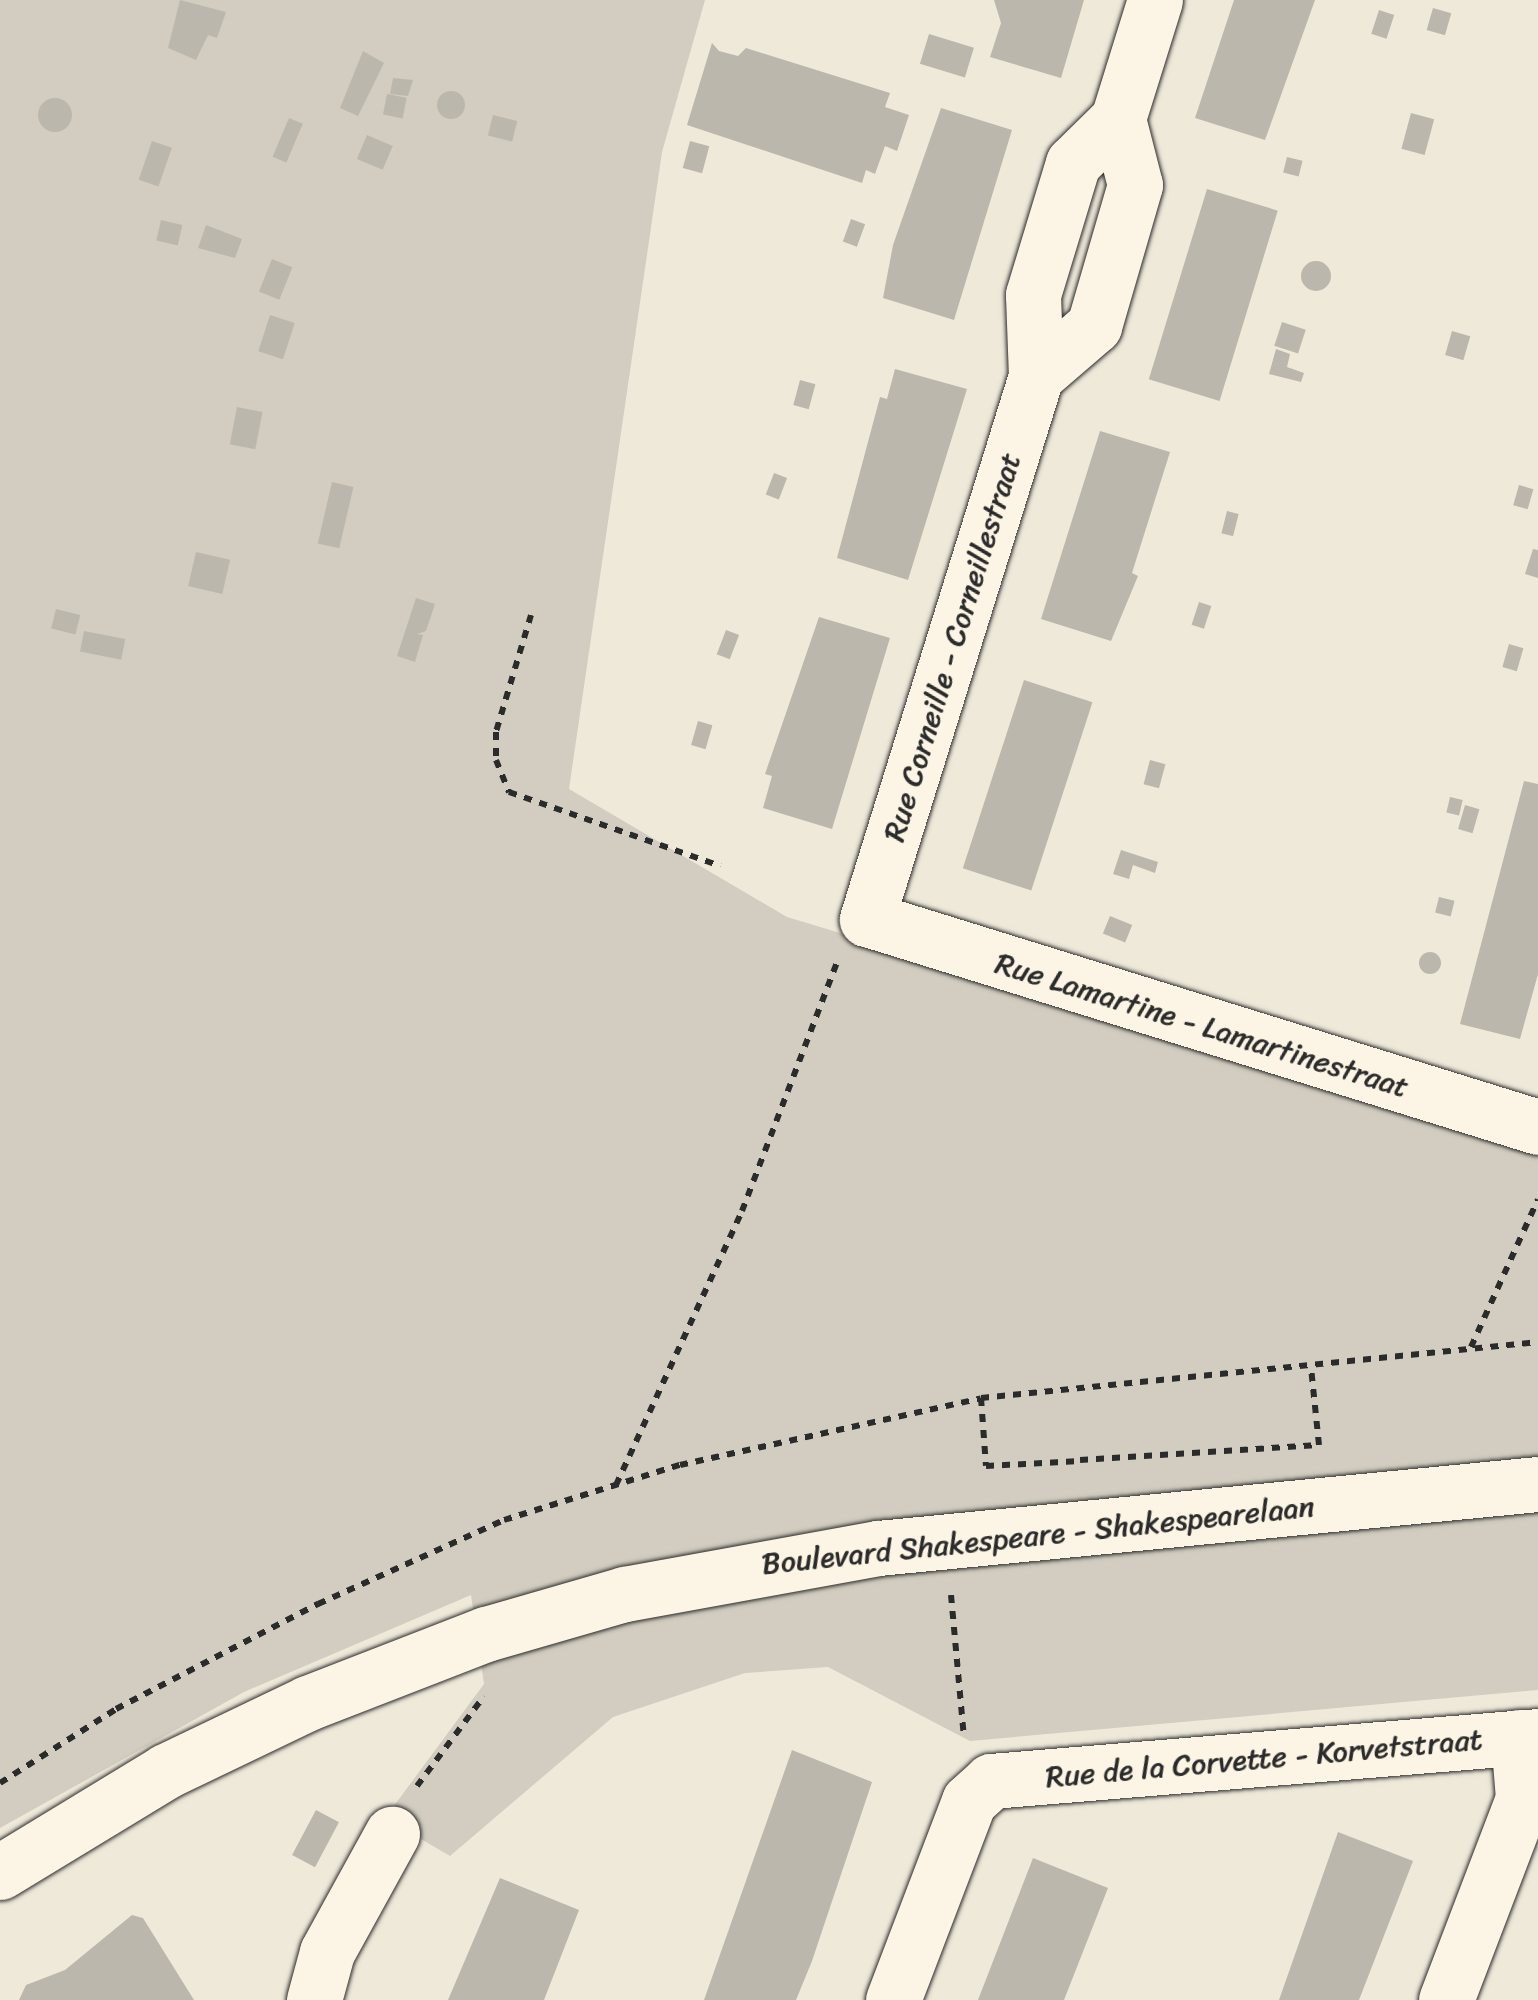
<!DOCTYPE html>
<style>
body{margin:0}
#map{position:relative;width:1538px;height:2000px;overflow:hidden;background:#efe9da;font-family:Sriracha,sans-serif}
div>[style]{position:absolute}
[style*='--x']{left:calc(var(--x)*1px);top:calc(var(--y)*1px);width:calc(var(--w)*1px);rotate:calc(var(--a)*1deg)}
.green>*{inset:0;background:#d2cdc0}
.building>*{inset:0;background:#bcb7ac;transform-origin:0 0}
.round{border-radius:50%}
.path>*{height:6px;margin-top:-3px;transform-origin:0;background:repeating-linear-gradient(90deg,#2b2b2b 0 8px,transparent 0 16px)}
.roads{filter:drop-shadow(0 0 2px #2b2b2b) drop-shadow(0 0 2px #2b2b2b)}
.minor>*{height:55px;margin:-27.5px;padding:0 27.5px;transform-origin:27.5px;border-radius:27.5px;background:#fcf5e5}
span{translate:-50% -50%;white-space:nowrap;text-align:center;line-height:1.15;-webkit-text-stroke:9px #fcf5e5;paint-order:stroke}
.street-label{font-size:30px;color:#2b2b2b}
</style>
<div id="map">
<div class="green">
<i style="clip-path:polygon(0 0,705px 0,662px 152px,569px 789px,787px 917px,1538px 1144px,1538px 1690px,970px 1741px,828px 1667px,745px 1673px,613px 1717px,450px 1856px,385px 1818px,484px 1684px,471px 1595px,244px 1692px,0 1828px)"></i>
</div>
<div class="building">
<i style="clip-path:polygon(180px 0,226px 12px,217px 38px,208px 35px,196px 60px,168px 48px)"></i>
<i style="clip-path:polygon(994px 0,1084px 0,1061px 78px,990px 57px,1001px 23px)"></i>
<i style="clip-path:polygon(1234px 0,1315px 0,1265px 140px,1195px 118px)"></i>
<i style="left:1433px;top:8px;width:19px;height:23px;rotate:16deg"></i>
<i style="left:1379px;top:10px;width:16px;height:25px;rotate:18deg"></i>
<i style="left:929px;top:34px;width:47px;height:31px;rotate:17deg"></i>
<i style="clip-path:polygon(712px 43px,719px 51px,738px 56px,746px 48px,890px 93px,885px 107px,909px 115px,897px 151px,885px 146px,875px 174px,866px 170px,862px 183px,687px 125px)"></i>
<i style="clip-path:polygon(363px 51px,384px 63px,358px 116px,340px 108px)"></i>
<i style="clip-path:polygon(393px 78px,413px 80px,408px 96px,390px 94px)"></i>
<i class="round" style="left:437px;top:91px;width:28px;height:28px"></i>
<i style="left:387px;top:94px;width:20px;height:21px;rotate:11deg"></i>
<i class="round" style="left:38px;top:98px;width:34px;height:34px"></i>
<i style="clip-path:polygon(941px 108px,1012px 130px,954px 320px,883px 298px,893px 245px)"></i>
<i style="left:1411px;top:113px;width:24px;height:37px;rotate:15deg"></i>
<i style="left:493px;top:115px;width:25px;height:21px;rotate:14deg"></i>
<i style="left:289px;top:118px;width:15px;height:42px;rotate:23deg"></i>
<i style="left:367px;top:135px;width:28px;height:26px;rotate:23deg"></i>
<i style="left:152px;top:141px;width:21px;height:41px;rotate:19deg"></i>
<i style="left:690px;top:141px;width:20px;height:28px;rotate:15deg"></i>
<i style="left:1287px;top:157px;width:16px;height:16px;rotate:14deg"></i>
<i style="left:1207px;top:189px;width:74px;height:199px;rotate:17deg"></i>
<i style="left:851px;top:219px;width:15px;height:24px;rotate:20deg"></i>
<i style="left:161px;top:220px;width:22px;height:21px;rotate:13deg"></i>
<i style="clip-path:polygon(206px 225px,242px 239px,235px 258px,198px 248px)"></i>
<i style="left:272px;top:259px;width:22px;height:35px;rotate:22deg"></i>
<i class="round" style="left:1301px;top:261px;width:30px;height:30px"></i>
<i style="left:270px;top:315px;width:26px;height:38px;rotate:18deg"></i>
<i style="left:1282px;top:322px;width:25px;height:25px;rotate:18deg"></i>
<i style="left:1452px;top:331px;width:19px;height:25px;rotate:16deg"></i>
<i style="clip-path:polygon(1276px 349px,1290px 354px,1287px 367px,1304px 373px,1301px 382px,1269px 374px)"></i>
<i style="clip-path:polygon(895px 369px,967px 389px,908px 580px,837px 558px,880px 397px,887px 399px)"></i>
<i style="left:800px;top:380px;width:16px;height:26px;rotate:15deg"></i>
<i style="left:237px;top:407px;width:26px;height:38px;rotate:11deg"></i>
<i style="clip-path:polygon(1100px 431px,1170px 452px,1132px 573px,1138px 576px,1111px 641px,1041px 619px)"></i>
<i style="left:774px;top:473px;width:14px;height:23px;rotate:21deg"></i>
<i style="left:332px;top:482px;width:22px;height:63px;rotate:13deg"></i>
<i style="left:1519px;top:485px;width:15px;height:21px;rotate:16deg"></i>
<i style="left:1227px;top:511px;width:12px;height:23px;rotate:14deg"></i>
<i style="clip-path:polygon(1533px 549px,1538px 550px,1538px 578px,1525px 574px)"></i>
<i style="left:196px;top:552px;width:35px;height:35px;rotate:13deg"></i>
<i style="clip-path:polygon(416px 598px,435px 604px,426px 631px,417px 634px,423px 635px,415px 662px,397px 656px)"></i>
<i style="left:1199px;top:602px;width:13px;height:24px;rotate:18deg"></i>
<i style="left:56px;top:609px;width:25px;height:20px;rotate:14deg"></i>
<i style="clip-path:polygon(819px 617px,890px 638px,832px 829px,763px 808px,772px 776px,765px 774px)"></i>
<i style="left:726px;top:630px;width:14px;height:26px;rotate:21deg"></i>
<i style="left:84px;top:631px;width:42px;height:21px;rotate:11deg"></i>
<i style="left:1509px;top:644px;width:15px;height:24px;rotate:16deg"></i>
<i style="left:1024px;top:680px;width:72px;height:198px;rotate:18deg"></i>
<i style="left:698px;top:721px;width:15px;height:25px;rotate:16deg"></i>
<i style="left:1150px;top:760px;width:16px;height:25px;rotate:15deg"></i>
<i style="clip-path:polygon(1524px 781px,1538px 784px,1538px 974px,1520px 1039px,1460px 1024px)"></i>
<i style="left:1450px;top:797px;width:13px;height:16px;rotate:13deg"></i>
<i style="left:1465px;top:805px;width:15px;height:25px;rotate:16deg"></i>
<i style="clip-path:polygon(1121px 850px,1158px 862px,1155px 873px,1133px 865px,1129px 879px,1113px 874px)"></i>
<i style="left:1439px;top:897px;width:16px;height:16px;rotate:14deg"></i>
<i style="left:1110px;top:916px;width:24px;height:19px;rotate:22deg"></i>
<i class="round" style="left:1419px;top:952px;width:22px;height:22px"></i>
<i style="clip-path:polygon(792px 1750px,872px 1782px,812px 1961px,796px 2000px,704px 2000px)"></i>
<i style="left:316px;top:1810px;width:26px;height:51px;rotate:28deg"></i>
<i style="clip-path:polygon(1338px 1832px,1413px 1861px,1359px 2000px,1279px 2000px)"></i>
<i style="clip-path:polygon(1033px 1858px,1108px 1888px,1064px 2000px,978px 2000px)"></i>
<i style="clip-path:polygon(500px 1878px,579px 1910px,544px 2000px,448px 2000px)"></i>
<i style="clip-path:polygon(132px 1915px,143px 1918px,194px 2000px,19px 2000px,26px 1985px,65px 1970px)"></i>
</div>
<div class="path">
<i style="--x:531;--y:615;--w:122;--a:106.7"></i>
<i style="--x:496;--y:732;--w:28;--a:90"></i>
<i style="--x:496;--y:760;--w:35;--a:68"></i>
<i style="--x:509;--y:792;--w:224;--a:19.3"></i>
<i style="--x:1471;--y:1347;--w:162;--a:-65.6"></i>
<i style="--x:981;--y:1398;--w:68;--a:85.8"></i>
<i style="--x:986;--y:1466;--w:94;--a:-3"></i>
<i style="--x:1080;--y:1460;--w:239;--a:-3.6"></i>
<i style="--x:1319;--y:1445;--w:78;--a:-95.9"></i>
<i style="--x:616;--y:1485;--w:302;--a:-65.3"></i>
<i style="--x:742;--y:1211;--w:267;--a:-69.1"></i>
<i style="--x:951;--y:1595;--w:143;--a:84.8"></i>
<i style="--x:0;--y:1783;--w:138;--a:-32.5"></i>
<i style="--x:116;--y:1709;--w:228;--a:-27.5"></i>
<i style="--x:318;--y:1604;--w:204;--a:-24.3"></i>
<i style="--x:504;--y:1520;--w:184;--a:-17.4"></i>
<i style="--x:680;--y:1465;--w:308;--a:-12.5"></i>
<i style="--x:981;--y:1398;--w:560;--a:-5.74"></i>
<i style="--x:417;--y:1786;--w:112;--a:-53.3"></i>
</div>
<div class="roads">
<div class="minor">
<i style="--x:1155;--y:0;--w:125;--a:107.3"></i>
<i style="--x:1118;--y:119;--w:63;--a:135.6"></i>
<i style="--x:1073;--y:163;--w:138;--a:106.9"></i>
<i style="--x:1033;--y:295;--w:81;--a:87.9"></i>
<i style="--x:1036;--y:376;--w:569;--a:107.29"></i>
<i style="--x:867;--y:919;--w:702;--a:17.22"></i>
<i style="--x:1036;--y:376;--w:77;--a:-40.8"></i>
<i style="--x:1094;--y:326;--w:147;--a:-73.8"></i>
<i style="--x:1135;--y:185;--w:68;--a:-104.4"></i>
<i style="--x:0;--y:1872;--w:194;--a:-31.3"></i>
<i style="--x:166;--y:1771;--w:157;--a:-25.6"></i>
<i style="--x:308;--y:1703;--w:191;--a:-21.2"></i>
<i style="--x:486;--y:1634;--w:145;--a:-16.1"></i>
<i style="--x:625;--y:1594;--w:257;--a:-10.3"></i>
<i style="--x:878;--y:1548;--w:663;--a:-5.54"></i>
<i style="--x:314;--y:2000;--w:50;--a:-74.8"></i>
<i style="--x:327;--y:1952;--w:135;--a:-61.2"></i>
<i style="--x:893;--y:2000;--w:213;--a:-69.1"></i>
<i style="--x:969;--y:1801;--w:30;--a:-42"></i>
<i style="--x:991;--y:1781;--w:549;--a:-4.7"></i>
<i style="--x:1446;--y:2000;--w:216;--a:-69.1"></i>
<i style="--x:1523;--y:1798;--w:61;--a:-94.7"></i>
</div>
</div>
<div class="street-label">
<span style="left:952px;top:647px;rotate:-73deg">Rue Corneille - Corneillestraat</span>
<span style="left:1202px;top:1025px;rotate:17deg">Rue Lamartine - Lamartinestraat</span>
<span style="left:1038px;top:1535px;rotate:-6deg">Boulevard Shakespeare - Shakespearelaan</span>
<span style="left:1264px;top:1758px;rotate:-5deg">Rue de la Corvette - Korvetstraat</span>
</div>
</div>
